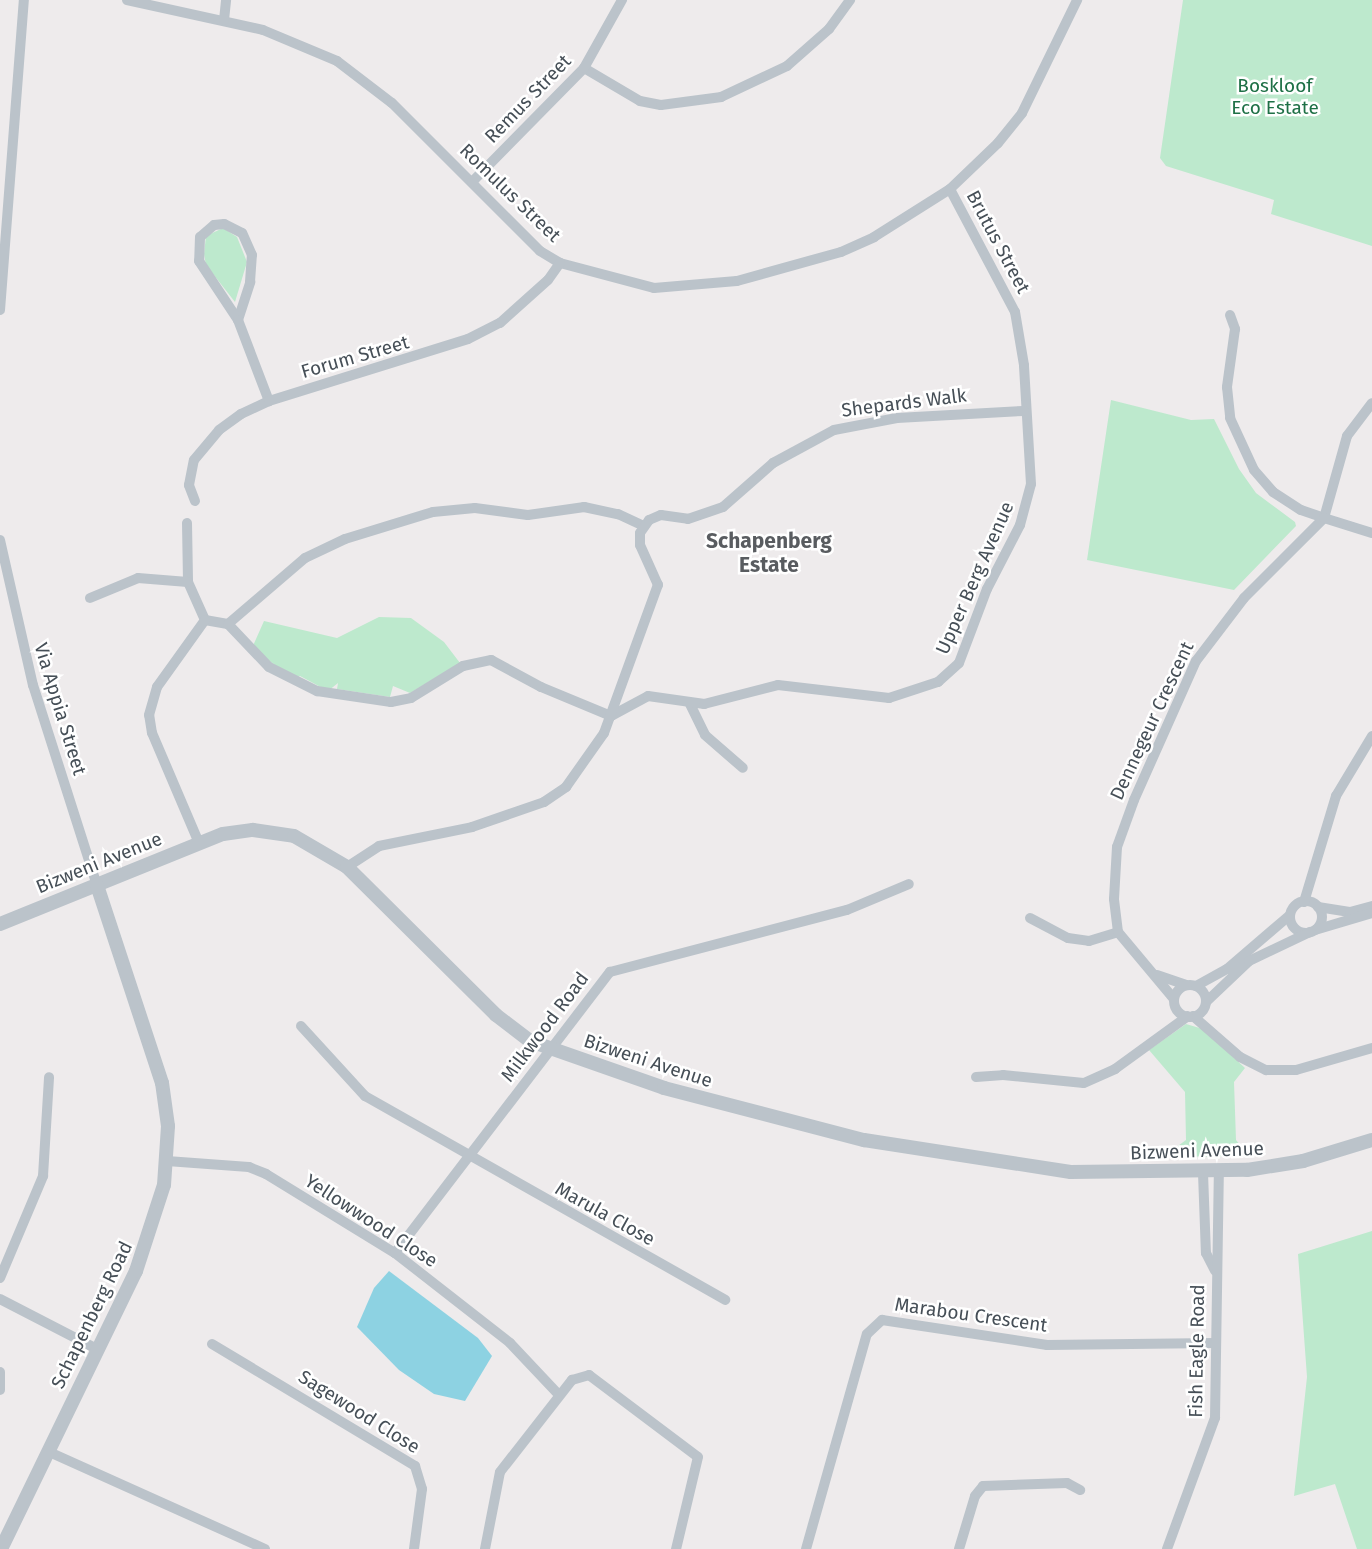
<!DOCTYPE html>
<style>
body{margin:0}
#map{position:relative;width:1372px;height:1549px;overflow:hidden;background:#eeebec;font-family:"Fira Sans",sans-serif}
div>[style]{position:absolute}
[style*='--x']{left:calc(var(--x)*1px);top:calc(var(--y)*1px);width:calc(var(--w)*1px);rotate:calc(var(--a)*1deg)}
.green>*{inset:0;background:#bde9cd}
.water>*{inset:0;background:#8dd2e2}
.minor>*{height:10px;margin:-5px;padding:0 5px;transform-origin:5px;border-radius:5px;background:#bbc3ca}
.minor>.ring{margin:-5px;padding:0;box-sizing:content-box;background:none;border:10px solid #bbc3ca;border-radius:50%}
.tertiary>*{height:14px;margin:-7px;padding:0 7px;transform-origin:7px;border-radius:7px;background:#bbc3ca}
span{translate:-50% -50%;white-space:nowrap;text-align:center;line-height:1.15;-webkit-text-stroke:5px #fff;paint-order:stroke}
.park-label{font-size:19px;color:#1e7046}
.street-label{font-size:19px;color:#464f57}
.neighbourhood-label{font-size:21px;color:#595c60;font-weight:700}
</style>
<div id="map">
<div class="green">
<i style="clip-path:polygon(1183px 0,1372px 0,1372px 246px,1271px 214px,1274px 200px,1166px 166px,1160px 158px)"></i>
<i style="clip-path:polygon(223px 228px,237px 237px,247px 262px,235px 302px,206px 265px,204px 254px,206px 236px)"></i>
<i style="clip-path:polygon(1111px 400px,1191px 420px,1214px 419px,1239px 469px,1256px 493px,1295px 522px,1296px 526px,1234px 590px,1087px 560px)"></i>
<i style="clip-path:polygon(379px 617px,411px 618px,444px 642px,460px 663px,410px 693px,393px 686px,390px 697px,337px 689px,338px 683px,328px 691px,300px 676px,294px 679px,252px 648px,264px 621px,337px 638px)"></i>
<i style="clip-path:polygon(1186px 1024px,1203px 1029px,1245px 1068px,1234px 1082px,1236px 1140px,1249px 1156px,1163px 1157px,1186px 1140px,1185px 1092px,1149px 1050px)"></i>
<i style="clip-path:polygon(1372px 1231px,1372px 1549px,1357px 1549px,1335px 1484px,1294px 1496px,1307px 1377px,1298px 1254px)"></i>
</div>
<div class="water">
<i style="clip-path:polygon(389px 1271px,478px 1338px,492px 1356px,465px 1401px,434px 1394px,399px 1370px,357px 1327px,374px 1288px)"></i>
</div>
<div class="minor">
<i style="--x:127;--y:0;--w:139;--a:12.4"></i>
<i style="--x:263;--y:30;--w:80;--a:22.7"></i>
<i style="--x:337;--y:61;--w:69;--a:37.4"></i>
<i style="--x:392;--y:103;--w:209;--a:45"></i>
<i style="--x:540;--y:251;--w:23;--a:31"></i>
<i style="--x:560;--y:263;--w:97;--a:14.9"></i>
<i style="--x:654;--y:288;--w:83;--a:-4.8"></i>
<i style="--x:737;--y:281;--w:108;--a:-15.6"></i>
<i style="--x:841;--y:252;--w:36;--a:-24"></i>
<i style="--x:874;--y:237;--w:90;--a:-32.3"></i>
<i style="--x:950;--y:189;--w:66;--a:-43.8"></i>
<i style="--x:998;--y:143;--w:38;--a:-51"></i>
<i style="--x:1022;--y:113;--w:126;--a:-64"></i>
<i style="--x:224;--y:20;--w:20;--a:-84"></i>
<i style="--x:584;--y:68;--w:65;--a:30.5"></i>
<i style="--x:640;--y:101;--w:21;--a:11"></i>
<i style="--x:661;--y:105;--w:61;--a:-7.6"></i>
<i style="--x:721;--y:97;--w:73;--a:-25.2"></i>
<i style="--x:787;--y:66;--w:56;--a:-41.4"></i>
<i style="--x:829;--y:29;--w:36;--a:-54"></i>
<i style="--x:472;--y:182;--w:160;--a:-45.5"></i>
<i style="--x:584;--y:68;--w:78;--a:-60.8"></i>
<i style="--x:0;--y:310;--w:311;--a:-85.6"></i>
<i style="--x:1230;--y:315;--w:15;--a:70"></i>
<i style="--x:1235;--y:329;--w:59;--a:97.9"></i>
<i style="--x:1227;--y:387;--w:31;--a:84"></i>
<i style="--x:1230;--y:418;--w:57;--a:65.2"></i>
<i style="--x:1254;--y:470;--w:29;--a:49"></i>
<i style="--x:1273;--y:492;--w:33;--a:33"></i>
<i style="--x:1301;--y:510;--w:24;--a:19"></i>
<i style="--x:1324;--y:518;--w:85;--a:-74.3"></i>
<i style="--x:1347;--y:436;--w:41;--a:-52.9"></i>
<i style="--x:238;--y:320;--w:40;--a:-72"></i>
<i style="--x:250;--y:282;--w:27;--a:-86"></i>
<i style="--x:252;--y:255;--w:24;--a:-114"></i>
<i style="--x:242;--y:233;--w:20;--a:-153"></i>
<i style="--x:224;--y:224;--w:10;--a:174"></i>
<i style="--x:214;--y:225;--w:18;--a:139"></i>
<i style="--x:200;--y:237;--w:24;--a:92"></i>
<i style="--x:199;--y:261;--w:71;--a:56.5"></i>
<i style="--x:238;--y:320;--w:87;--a:69.1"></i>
<i style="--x:195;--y:501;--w:17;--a:-111"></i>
<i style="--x:189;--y:485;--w:25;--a:-79"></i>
<i style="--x:194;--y:460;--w:39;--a:-50"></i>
<i style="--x:219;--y:430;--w:27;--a:-36"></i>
<i style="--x:241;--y:414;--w:31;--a:-25"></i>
<i style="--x:269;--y:401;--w:208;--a:-17.3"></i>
<i style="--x:468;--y:339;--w:36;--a:-27"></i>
<i style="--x:500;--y:323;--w:64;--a:-41.9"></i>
<i style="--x:548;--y:280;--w:21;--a:-55"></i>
<i style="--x:187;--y:523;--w:59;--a:89"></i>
<i style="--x:188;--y:582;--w:42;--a:65.9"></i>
<i style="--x:205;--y:620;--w:23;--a:10"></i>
<i style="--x:0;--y:540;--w:149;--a:77.2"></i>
<i style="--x:33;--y:685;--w:210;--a:72.3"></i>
<i style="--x:90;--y:598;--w:52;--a:-22.6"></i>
<i style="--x:138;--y:578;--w:50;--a:4.6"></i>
<i style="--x:228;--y:624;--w:101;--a:-40.6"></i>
<i style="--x:305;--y:558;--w:44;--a:-25.4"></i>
<i style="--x:345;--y:539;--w:92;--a:-17.1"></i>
<i style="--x:433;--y:512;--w:42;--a:-5.4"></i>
<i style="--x:475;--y:508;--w:53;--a:7.5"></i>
<i style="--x:528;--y:515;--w:57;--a:-8.1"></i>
<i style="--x:584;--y:507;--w:35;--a:12"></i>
<i style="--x:618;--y:514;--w:29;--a:25"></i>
<i style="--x:228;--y:624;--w:59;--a:46.4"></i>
<i style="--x:269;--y:667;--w:54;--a:26.6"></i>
<i style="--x:317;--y:691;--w:75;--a:8.5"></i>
<i style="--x:391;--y:702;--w:20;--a:-11"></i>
<i style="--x:411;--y:698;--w:61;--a:-31.6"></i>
<i style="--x:463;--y:666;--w:29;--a:-12"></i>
<i style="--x:491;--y:660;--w:57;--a:28.4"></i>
<i style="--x:541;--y:687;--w:76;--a:22.5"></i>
<i style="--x:690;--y:704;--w:34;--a:64"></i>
<i style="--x:705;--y:735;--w:50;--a:41"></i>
<i style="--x:611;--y:716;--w:42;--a:-28.4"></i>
<i style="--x:648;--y:696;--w:57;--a:8.1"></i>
<i style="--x:704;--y:704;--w:76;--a:-14.4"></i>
<i style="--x:778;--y:685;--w:112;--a:6.7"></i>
<i style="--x:889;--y:698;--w:52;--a:-18.1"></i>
<i style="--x:938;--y:682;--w:28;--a:-42"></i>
<i style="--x:959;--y:663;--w:79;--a:-69.3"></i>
<i style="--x:987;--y:589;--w:72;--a:-62.7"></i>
<i style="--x:1020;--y:525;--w:42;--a:-75"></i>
<i style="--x:1031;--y:484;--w:119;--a:-93.4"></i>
<i style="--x:1024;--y:365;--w:54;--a:-99.6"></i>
<i style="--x:1015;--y:312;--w:139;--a:-117.9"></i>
<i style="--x:199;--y:843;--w:120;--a:-113.1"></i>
<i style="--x:152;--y:733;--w:18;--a:-99"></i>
<i style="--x:149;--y:715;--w:29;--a:-74"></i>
<i style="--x:157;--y:687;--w:82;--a:-54.4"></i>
<i style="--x:347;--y:867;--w:38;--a:-33"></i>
<i style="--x:379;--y:846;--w:95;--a:-11.5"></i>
<i style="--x:472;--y:827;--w:76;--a:-19.1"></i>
<i style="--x:544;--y:802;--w:27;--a:-34"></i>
<i style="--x:566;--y:787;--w:66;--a:-54.9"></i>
<i style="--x:604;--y:733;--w:158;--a:-70"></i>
<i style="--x:658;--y:585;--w:44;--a:-114.2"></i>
<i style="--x:640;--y:545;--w:12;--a:-90"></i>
<i style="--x:640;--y:533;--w:16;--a:-55"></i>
<i style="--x:649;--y:520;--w:13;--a:-23"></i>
<i style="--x:661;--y:515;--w:27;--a:8"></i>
<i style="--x:688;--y:519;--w:37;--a:-19"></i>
<i style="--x:723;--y:507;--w:67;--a:-41.3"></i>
<i style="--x:773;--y:463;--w:69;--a:-28.4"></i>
<i style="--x:834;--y:430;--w:64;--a:-10.8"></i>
<i style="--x:897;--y:418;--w:127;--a:-3.2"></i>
<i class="ring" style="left:1290px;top:901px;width:22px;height:22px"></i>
<i style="--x:1304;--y:902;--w:111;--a:-73.2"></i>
<i style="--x:1336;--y:796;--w:70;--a:-59"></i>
<i style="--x:1318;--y:907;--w:32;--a:9"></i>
<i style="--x:1350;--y:912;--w:23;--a:-15"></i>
<i style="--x:1030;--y:918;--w:43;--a:27.8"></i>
<i style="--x:1068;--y:938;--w:21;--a:8"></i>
<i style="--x:1089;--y:941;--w:30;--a:-17"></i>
<i style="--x:1315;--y:930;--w:59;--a:-16.6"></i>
<i style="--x:1157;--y:975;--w:31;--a:19"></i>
<i class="ring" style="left:1174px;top:985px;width:22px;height:22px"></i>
<i style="--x:1196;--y:986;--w:35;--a:-29"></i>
<i style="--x:1227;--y:969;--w:83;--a:-40.6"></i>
<i style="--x:1174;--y:999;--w:87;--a:-129.9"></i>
<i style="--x:1118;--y:932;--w:33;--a:-97"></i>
<i style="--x:1114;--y:899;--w:52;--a:-86.7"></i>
<i style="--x:1117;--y:847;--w:50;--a:-70.1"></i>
<i style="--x:1134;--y:800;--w:152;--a:-66"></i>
<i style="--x:1196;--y:661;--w:79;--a:-52.7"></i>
<i style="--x:1244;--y:598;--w:113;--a:-45"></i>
<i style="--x:1324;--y:518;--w:50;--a:17.4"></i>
<i style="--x:1206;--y:1002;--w:59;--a:-43.6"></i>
<i style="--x:1249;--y:961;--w:68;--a:-25.4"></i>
<i style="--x:1193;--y:1016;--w:62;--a:41.1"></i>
<i style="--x:1240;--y:1057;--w:29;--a:27"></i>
<i style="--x:1266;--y:1070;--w:30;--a:0"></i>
<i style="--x:1296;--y:1070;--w:79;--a:-16.1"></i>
<i style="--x:301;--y:1026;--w:95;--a:47.6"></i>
<i style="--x:365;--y:1096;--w:414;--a:29.5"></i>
<i style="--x:976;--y:1077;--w:27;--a:-4"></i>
<i style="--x:1003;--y:1075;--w:81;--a:5.6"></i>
<i style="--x:1084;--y:1083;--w:34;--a:-24"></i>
<i style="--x:1115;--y:1069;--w:90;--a:-36"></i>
<i style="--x:167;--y:1161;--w:82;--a:4.2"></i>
<i style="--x:249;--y:1167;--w:18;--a:22"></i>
<i style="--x:266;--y:1174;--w:151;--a:31.5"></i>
<i style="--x:395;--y:1253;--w:146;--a:38"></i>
<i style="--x:510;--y:1343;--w:71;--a:46.7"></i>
<i style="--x:1203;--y:1173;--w:80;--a:87.9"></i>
<i style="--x:1206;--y:1253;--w:20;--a:63"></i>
<i style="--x:395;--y:1253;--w:354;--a:-52.6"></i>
<i style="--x:610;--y:972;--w:245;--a:-14.7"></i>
<i style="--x:847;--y:910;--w:67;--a:-22.8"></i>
<i style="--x:0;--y:1278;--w:111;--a:-67.1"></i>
<i style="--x:43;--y:1176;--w:99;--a:-86.5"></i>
<i style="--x:0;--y:1299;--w:109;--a:27.3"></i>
<i style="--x:212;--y:1344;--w:237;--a:31"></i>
<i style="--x:415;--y:1466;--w:24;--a:73"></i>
<i style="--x:422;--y:1489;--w:61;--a:97.6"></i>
<i style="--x:0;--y:1372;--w:18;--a:90"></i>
<i style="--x:47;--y:1451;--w:239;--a:24.2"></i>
<i style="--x:485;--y:1549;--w:78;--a:-79"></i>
<i style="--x:500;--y:1472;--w:117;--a:-52"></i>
<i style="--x:572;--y:1380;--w:18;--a:-16"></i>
<i style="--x:589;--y:1375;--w:136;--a:37"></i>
<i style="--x:698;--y:1457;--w:95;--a:103.4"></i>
<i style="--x:806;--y:1549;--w:223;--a:-74.2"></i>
<i style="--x:867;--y:1334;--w:21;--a:-43"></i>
<i style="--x:882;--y:1320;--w:167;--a:8.6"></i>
<i style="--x:1047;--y:1345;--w:168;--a:-0.7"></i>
<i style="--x:959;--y:1549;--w:55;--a:-73.2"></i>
<i style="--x:975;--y:1496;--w:13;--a:-51"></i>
<i style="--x:983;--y:1486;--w:84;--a:-2"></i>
<i style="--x:1067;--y:1483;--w:15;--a:28"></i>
<i style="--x:1167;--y:1549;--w:140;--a:-69.9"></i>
<i style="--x:1215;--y:1418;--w:246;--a:-89.1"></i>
</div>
<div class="tertiary">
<i style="--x:0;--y:924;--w:240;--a:-22"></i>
<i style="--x:223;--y:834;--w:30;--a:-8"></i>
<i style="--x:253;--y:830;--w:41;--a:8.3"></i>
<i style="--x:294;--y:836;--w:61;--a:30.3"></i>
<i style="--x:347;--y:867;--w:210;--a:44.8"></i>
<i style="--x:496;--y:1015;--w:43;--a:37.4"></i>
<i style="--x:530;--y:1041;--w:142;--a:19.3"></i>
<i style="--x:664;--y:1088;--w:207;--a:14.6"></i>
<i style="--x:864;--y:1140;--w:209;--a:8.8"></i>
<i style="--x:1071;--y:1172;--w:176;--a:-0.7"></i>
<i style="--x:1247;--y:1170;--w:57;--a:-9.1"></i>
<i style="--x:1303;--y:1161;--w:72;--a:-16.9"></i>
<i style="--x:1;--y:1549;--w:309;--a:-64.1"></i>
<i style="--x:136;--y:1271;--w:90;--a:-72"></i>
<i style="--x:164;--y:1185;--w:59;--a:-86.1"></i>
<i style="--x:168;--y:1126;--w:43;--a:-97.9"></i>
<i style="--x:162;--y:1083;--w:208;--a:-108.2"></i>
</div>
<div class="park-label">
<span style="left:1275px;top:97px">Boskloof<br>Eco Estate</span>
</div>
<div class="street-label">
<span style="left:528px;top:99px;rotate:-46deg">Remus Street</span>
<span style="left:510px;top:193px;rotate:44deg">Romulus Street</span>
<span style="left:998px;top:242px;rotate:62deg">Brutus Street</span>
<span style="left:355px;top:357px;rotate:-16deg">Forum Street</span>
<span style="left:904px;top:403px;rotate:-7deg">Shepards Walk</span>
<span style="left:975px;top:578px;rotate:-66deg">Upper Berg Avenue</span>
<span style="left:60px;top:709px;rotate:73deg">Via Appia Street</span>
<span style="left:1152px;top:721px;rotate:-65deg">Dennegeur Crescent</span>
<span style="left:99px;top:863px;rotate:-22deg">Bizweni Avenue</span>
<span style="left:545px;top:1027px;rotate:-53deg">Milkwood Road</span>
<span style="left:648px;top:1061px;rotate:18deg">Bizweni Avenue</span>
<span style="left:1197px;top:1151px;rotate:-2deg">Bizweni Avenue</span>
<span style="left:605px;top:1214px;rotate:29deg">Marula Close</span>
<span style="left:371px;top:1221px;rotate:33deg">Yellowwood Close</span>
<span style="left:92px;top:1315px;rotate:-64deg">Schapenberg Road</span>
<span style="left:971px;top:1315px;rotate:8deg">Marabou Crescent</span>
<span style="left:1197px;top:1351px;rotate:-89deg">Fish Eagle Road</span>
<span style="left:359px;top:1412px;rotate:32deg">Sagewood Close</span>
</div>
<div class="neighbourhood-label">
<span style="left:769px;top:553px">Schapenberg<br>Estate</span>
</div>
</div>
